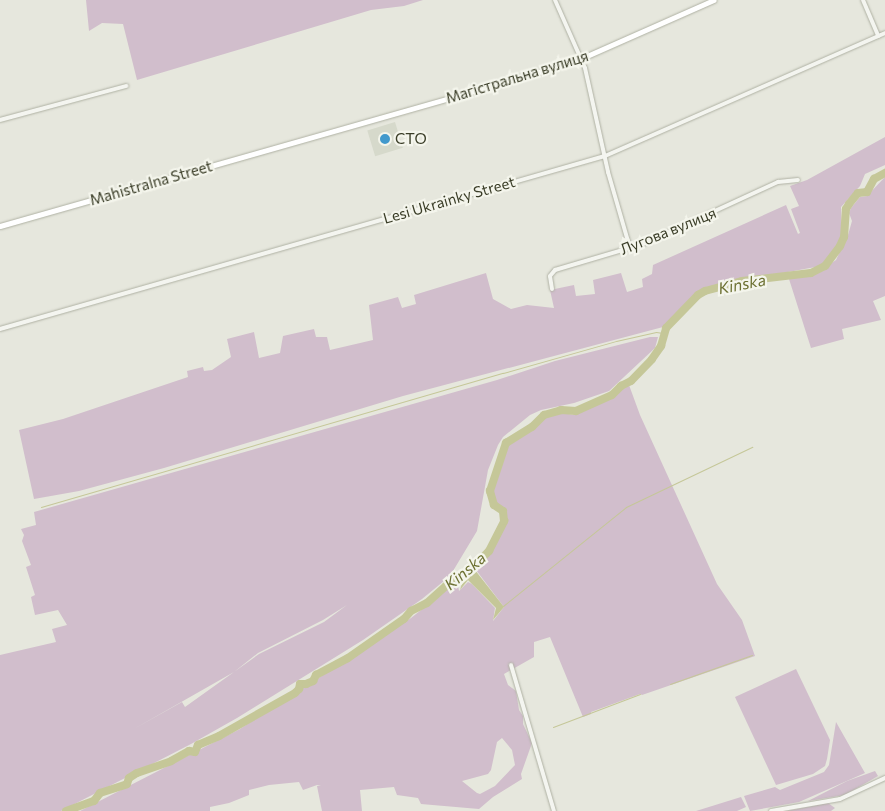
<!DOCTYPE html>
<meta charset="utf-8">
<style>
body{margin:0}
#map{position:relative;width:885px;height:811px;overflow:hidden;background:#e6e7dd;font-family:Commissioner,sans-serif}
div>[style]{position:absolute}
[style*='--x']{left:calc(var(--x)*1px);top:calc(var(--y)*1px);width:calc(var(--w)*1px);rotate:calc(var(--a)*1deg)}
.built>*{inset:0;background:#d6d9cb;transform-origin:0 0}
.green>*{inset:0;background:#d1becc}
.water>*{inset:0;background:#c5c798}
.stream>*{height:1px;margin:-0.5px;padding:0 0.5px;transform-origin:0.5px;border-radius:0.5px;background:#c5c798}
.river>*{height:8px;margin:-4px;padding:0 4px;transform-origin:4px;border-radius:4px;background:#c5c798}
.roads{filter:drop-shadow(0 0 1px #afb1a3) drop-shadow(0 0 1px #afb1a3)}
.street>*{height:4px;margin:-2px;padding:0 2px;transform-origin:2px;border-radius:2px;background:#f4f5f0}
.secondary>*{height:5px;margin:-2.5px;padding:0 2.5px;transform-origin:2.5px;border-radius:2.5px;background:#fff}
.dots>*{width:14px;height:14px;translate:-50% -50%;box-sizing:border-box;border:2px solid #f4f5ec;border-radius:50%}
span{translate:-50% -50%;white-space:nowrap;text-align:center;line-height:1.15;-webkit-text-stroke:4.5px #f4f5ec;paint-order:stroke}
.street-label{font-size:15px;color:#3a3d27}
.poi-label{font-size:15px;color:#3a3d27}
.left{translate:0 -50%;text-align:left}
.water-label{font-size:16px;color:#6c7031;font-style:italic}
</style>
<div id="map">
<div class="built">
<i style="left:395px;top:122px;width:27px;height:29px;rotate:73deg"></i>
</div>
<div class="green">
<i style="clip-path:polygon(86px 0,423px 0,404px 6px,371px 10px,137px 80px,123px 24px,102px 23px,89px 31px)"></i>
<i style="clip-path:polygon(885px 137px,885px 165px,865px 174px,860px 186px,841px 207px,842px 235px,837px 248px,821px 266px,716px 285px,701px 291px,663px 327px,403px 396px,164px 468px,79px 491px,34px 499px,19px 430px,63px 419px,188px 377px,187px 371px,203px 367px,204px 371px,212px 370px,231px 357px,227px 339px,254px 332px,259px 358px,280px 353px,283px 336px,314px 329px,316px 337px,327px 337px,330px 350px,373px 340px,369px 305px,398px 297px,402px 308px,416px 304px,414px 295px,486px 273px,493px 299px,511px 309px,527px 305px,554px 308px,550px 290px,574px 285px,576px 296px,595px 294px,593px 280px,621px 273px,627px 292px,643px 287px,642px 279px,652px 274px,653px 265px,786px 205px,798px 234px,782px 241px,800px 233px,791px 209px,799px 206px,790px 186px,807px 180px)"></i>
<i style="clip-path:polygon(885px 177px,885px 296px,873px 301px,881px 320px,842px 329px,844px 339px,811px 348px,789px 279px,820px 271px,836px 260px,848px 235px,852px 221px,849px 213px,851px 208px,860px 197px,867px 196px)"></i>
<i style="clip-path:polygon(evenodd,650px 337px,658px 337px,655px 348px,609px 391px,574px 403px,541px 410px,530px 415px,503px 437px,498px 445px,488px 470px,477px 531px,450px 576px,422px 599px,363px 640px,237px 718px,191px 744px,61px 811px,0 811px,0 655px,56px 642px,52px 629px,67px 625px,58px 610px,35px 615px,31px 597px,35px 595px,26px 567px,31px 565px,22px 541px,24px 535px,21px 529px,36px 525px,34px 512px,497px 380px,555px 361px,650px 337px,347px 605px,324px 622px,259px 654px,185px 707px,182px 702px,132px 730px,234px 672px,258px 653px,323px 620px,347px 605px)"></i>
<i style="clip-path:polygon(evenodd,629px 385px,640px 415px,717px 584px,742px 620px,755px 656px,642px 695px,640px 694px,591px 712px,591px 714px,583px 717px,550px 637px,534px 642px,534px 657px,504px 674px,508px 685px,516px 691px,519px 710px,523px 716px,523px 724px,532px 743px,521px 774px,522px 779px,493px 797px,479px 809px,421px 804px,418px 798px,397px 795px,394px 787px,360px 790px,362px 811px,322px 811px,317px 786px,321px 786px,317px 785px,303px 790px,299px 782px,269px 785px,249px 790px,249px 795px,229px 803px,210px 807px,210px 811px,80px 811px,240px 729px,411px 618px,455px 583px,461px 580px,458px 585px,459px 591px,468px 582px,472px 584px,495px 608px,493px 621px,504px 607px,473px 566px,483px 561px,489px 553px,502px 532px,506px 521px,505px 509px,493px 501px,492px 496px,507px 444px,533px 428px,542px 418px,562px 413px,575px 415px,592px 405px,604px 402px,629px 385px,502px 738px,512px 750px,515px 765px,495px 786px,480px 794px,477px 793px,462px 781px,488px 774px,491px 770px,497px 742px,502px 738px)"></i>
<i style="clip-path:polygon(796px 669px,830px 740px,827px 759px,825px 766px,813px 774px,776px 785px,735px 697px)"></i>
<i style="clip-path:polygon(836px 722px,865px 773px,799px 802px,750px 811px,744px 796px,775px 787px,780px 790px,824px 772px,829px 765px)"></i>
<i style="clip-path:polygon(875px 771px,878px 776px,845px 795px,808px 801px,847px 781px)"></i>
<i style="clip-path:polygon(741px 797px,746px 807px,737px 811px,696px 811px)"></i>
<i style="clip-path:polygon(828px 803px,835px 808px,831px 811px,787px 811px)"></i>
</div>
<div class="water">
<i style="clip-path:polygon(471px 565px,504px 607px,493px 620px,496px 608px,468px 580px,460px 590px,463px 580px,458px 577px,466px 573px)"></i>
</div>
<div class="stream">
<i style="--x:41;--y:507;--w:481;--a:-16.2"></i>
<i style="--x:503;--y:373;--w:117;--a:-15.8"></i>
<i style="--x:616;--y:341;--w:41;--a:-12.7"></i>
<i style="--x:656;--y:332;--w:7;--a:8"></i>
<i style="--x:503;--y:606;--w:158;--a:-38.8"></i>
<i style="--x:626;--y:507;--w:140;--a:-25.5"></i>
<i style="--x:670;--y:684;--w:87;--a:-19.5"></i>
<i style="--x:553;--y:727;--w:93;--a:-20.8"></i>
</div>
<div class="river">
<i style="--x:66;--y:811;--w:30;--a:-20"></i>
<i style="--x:94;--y:801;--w:10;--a:-53"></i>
<i style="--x:100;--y:793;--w:28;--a:-18"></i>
<i style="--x:127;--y:784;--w:6;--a:-72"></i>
<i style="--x:129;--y:778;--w:9;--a:-32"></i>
<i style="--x:137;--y:773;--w:36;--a:-19"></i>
<i style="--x:171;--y:761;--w:21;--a:-29"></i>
<i style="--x:189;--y:751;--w:6;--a:9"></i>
<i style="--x:195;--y:752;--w:8;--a:-67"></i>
<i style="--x:198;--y:745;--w:23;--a:-23"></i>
<i style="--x:219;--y:736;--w:87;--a:-29.5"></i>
<i style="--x:295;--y:693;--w:6;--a:-45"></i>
<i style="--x:299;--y:689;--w:5;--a:-79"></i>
<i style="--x:300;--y:684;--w:6;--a:0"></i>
<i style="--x:306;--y:684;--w:8;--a:-23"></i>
<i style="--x:313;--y:681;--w:7;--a:-63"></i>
<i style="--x:316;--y:675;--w:36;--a:-28"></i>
<i style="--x:348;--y:658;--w:68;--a:-34.9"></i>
<i style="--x:404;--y:619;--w:11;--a:-49"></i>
<i style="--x:411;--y:611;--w:18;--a:-27"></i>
<i style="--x:427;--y:603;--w:25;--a:-42"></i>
<i style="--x:446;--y:586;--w:18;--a:-29"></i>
<i style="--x:462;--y:577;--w:18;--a:-49"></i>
<i style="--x:474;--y:563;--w:7;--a:-27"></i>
<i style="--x:480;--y:560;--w:13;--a:-45"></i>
<i style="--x:489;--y:551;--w:34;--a:-63"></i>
<i style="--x:504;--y:521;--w:10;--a:-96"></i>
<i style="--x:503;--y:511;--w:11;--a:-146"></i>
<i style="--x:494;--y:505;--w:15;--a:-106"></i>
<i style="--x:490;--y:491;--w:51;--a:-71.6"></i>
<i style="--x:506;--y:443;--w:31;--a:-32"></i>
<i style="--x:532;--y:427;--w:17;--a:-45"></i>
<i style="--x:544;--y:415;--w:18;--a:-16"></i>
<i style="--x:561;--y:410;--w:15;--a:4"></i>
<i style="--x:576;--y:411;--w:39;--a:-24"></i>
<i style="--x:612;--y:395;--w:13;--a:-45"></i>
<i style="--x:621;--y:386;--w:11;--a:-27"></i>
<i style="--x:631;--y:381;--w:30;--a:-46"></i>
<i style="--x:652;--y:359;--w:16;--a:-55"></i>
<i style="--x:661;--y:346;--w:19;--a:-74"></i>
<i style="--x:666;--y:328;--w:46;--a:-45.9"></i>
<i style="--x:698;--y:295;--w:8;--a:-30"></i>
<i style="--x:705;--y:291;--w:38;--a:-15"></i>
<i style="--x:742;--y:281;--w:69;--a:-6.6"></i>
<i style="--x:811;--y:273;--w:16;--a:-27"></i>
<i style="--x:825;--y:266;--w:25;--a:-53"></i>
<i style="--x:840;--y:246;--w:10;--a:-66"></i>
<i style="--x:844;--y:237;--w:28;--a:-86"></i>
<i style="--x:846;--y:209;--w:6;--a:-59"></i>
<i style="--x:849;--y:204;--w:14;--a:-51"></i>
<i style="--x:858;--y:193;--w:9;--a:-6"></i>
<i style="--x:867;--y:192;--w:15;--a:-62"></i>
<i style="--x:874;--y:179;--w:13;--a:-29"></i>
</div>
<div class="roads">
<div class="street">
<i style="--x:555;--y:0;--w:74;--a:66.2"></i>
<i style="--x:585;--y:68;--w:107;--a:77.5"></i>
<i style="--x:608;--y:172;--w:79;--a:73.9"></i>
<i style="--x:863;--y:0;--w:39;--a:67"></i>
<i style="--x:0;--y:120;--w:131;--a:-15.1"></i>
<i style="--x:552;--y:289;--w:13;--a:-99"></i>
<i style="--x:550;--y:276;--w:8;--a:-50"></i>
<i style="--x:555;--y:270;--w:92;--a:-16.5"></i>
<i style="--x:643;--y:244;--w:149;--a:-24.7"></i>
<i style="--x:778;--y:182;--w:20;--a:-6"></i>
<i style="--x:0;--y:329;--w:629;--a:-15.96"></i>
<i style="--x:605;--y:156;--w:306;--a:-23.7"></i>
<i style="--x:511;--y:665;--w:152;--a:73.6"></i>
<i style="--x:771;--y:811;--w:70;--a:-9.9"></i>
<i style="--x:840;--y:799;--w:50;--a:-25"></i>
</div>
<div class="secondary">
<i style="--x:0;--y:226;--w:533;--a:-15.89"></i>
<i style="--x:513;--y:80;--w:70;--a:-17.4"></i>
<i style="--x:580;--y:59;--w:146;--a:-23.8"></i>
</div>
</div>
<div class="dots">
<i style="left:385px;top:139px;background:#4299cc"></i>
</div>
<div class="street-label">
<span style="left:517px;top:77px;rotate:-17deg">Магістральна вулиця</span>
<span style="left:151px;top:183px;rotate:-16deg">Mahistralna Street</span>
<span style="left:449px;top:200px;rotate:-16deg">Lesi Ukrainky Street</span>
<span style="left:668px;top:231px;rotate:-22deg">Лугова вулиця</span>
</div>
<div class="poi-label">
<span class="left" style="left:395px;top:139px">СТО</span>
</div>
<div class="water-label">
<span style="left:742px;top:284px;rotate:-11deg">Kinska</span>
<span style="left:465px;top:571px;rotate:-40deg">Kinska</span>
</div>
</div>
